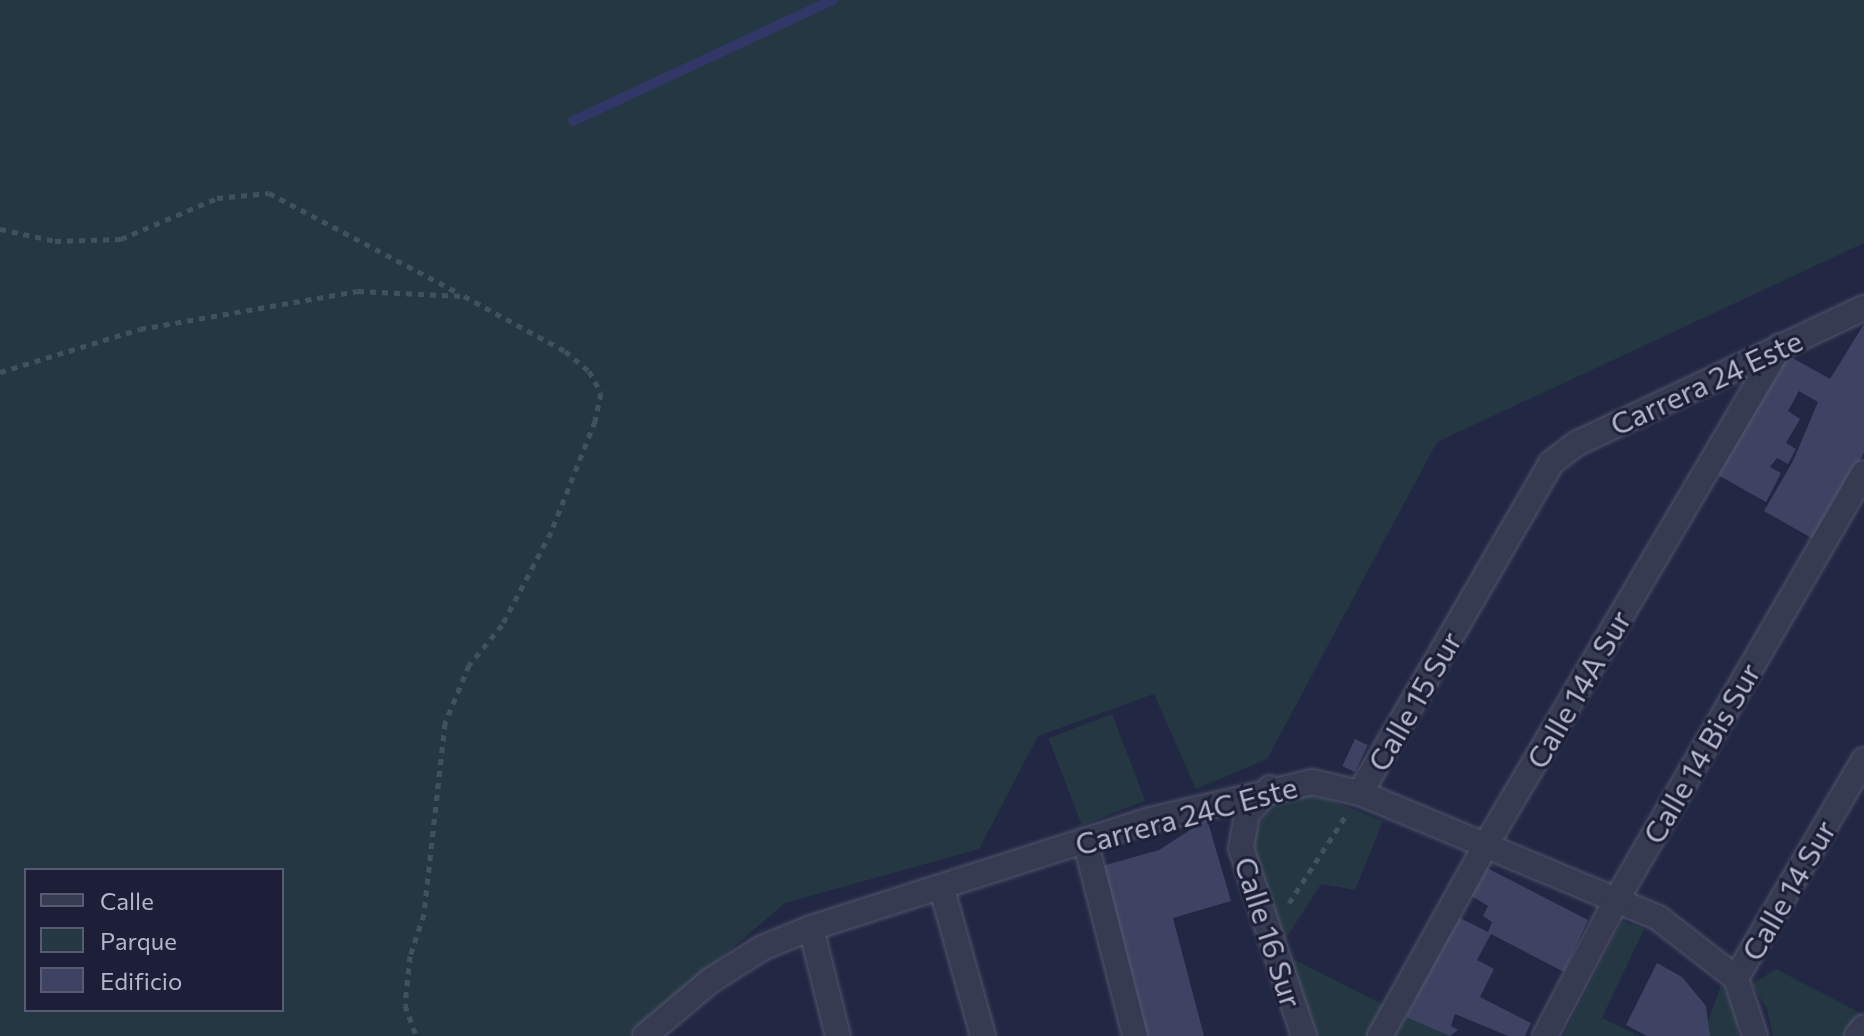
<!DOCTYPE html>
<style>
body{margin:0}
#map{position:relative;width:1864px;height:1036px;overflow:hidden;background:#222743;font-family:Commissioner,sans-serif}
div>[style]{position:absolute}
[style*='--x']{left:calc(var(--x)*1px);top:calc(var(--y)*1px);width:calc(var(--w)*1px);rotate:calc(var(--a)*1deg)}
.green>*{inset:0;background:#253743;transform-origin:0 0}
.stream>*{height:10px;margin:-5px;padding:0 5px;transform-origin:5px;border-radius:5px;background:#313867}
.building>*{inset:0;background:#3e4363;transform-origin:0 0}
.path>*{height:5px;margin-top:-2.5px;transform-origin:0;background:repeating-linear-gradient(90deg,#40535d 0 6px,transparent 0 12px)}
.roads{filter:drop-shadow(0 0 2px #52556c) drop-shadow(0 0 2px #52556c)}
.minor>*{height:24px;margin:-12px;padding:0 12px;transform-origin:12px;border-radius:12px;background:#373b52}
span{translate:-50% -50%;white-space:nowrap;text-align:center;line-height:1.15;-webkit-text-stroke:6px #1c1f37;paint-order:stroke}
.street-label{font-size:30px;color:#b4b6cc}
.legend{position:absolute;left:24px;top:868px;width:260px;height:144px;box-sizing:border-box;background:#1c1f37;border:2px solid #595b73;margin:0;padding:10px 14px;list-style:none;font-size:24px;color:#b4b6cc}
.legend li{display:flex;align-items:center;gap:16px;height:40px}
.legend b{width:40px;border:2px solid #595b73}
</style>
<div id="map">
<div class="green">
<i style="clip-path:polygon(evenodd,0 0,1864px 0,1864px 243px,1437px 442px,1267px 759px,1196px 789px,1154px 694px,1038px 736px,979px 849px,785px 903px,630px 1036px,0 1036px,0 0,26px 870px,282px 870px,282px 1010px,26px 1010px,26px 870px)"></i>
<i style="left:1112px;top:714px;width:93px;height:68px;rotate:69deg"></i>
<i style="clip-path:polygon(1299px 795px,1325px 798px,1383px 821px,1355px 890px,1321px 884px,1285px 940px,1250px 843px,1271px 804px)"></i>
<i style="clip-path:polygon(1622px 921px,1644px 929px,1602px 1018px,1640px 1036px,1563px 1036px)"></i>
<i style="clip-path:polygon(1289px 957px,1402px 1014px,1450px 1036px,1317px 1036px)"></i>
<i style="clip-path:polygon(1776px 969px,1864px 1015px,1864px 1036px,1773px 1036px,1767px 1009px,1752px 984px)"></i>
<i style="clip-path:polygon(1721px 985px,1737px 1005px,1738px 1036px,1703px 1036px)"></i>
</div>
<div class="stream">
<i style="--x:573;--y:121;--w:287;--a:-25"></i>
</div>
<div class="building">
<i style="clip-path:polygon(1864px 324px,1864px 453px,1815px 540px,1764px 511px,1793px 461px,1818px 402px,1799px 391px,1788px 411px,1800px 419px,1786px 443px,1796px 449px,1788px 464px,1777px 458px,1770px 467px,1781px 473px,1766px 502px,1718px 475px,1782px 352px,1830px 379px)"></i>
<i style="left:1355px;top:739px;width:14px;height:30px;rotate:25deg"></i>
<i style="clip-path:polygon(1207px 819px,1231px 901px,1173px 918px,1204px 1036px,1147px 1036px,1095px 868px,1159px 850px)"></i>
<i style="clip-path:polygon(1485px 867px,1588px 920px,1564px 972px,1491px 934px,1477px 960px,1494px 969px,1480px 997px,1531px 1023px,1525px 1036px,1508px 1036px,1455px 1014px,1451px 1026px,1458px 1030px,1450px 1036px,1406px 1017px,1458px 917px,1488px 932px,1492px 922px,1483px 916px,1488px 906px,1470px 895px)"></i>
<i style="clip-path:polygon(1657px 963px,1682px 977px,1706px 1006px,1710px 1036px,1647px 1036px,1626px 1025px)"></i>
</div>
<div class="path">
<i style="--x:0;--y:229;--w:56;--a:12.3"></i>
<i style="--x:55;--y:241;--w:66;--a:-1.7"></i>
<i style="--x:121;--y:239;--w:104;--a:-23.1"></i>
<i style="--x:217;--y:198;--w:52;--a:-5.5"></i>
<i style="--x:269;--y:193;--w:215;--a:27.8"></i>
<i style="--x:0;--y:372;--w:146;--a:-17.1"></i>
<i style="--x:140;--y:329;--w:221;--a:-9.9"></i>
<i style="--x:358;--y:291;--w:106;--a:2.7"></i>
<i style="--x:464;--y:296;--w:115;--a:28.6"></i>
<i style="--x:565;--y:351;--w:31;--a:40"></i>
<i style="--x:589;--y:371;--w:25;--a:61"></i>
<i style="--x:601;--y:393;--w:29;--a:102"></i>
<i style="--x:595;--y:421;--w:119;--a:111.6"></i>
<i style="--x:551;--y:532;--w:105;--a:117.8"></i>
<i style="--x:502;--y:625;--w:52;--a:129.5"></i>
<i style="--x:469;--y:665;--w:63;--a:112.5"></i>
<i style="--x:445;--y:723;--w:192;--a:96.3"></i>
<i style="--x:424;--y:914;--w:44;--a:108.4"></i>
<i style="--x:410;--y:956;--w:49;--a:95.8"></i>
<i style="--x:405;--y:1005;--w:33;--a:70"></i>
<i style="--x:1289;--y:903;--w:103;--a:-56.9"></i>
</div>
<div class="roads">
<div class="minor">
<i style="--x:1270;--y:788;--w:35;--a:131"></i>
<i style="--x:1247;--y:814;--w:35;--a:100"></i>
<i style="--x:1241;--y:848;--w:198;--a:71.5"></i>
<i style="--x:1360;--y:793;--w:381;--a:-59.9"></i>
<i style="--x:1551;--y:463;--w:34;--a:-37"></i>
<i style="--x:1578;--y:443;--w:316;--a:-25.3"></i>
<i style="--x:1085;--y:840;--w:202;--a:75.7"></i>
<i style="--x:942;--y:889;--w:153;--a:74.4"></i>
<i style="--x:811;--y:928;--w:111;--a:76"></i>
<i style="--x:1736;--y:978;--w:253;--a:-59.6"></i>
<i style="--x:645;--y:1036;--w:85;--a:-40.2"></i>
<i style="--x:710;--y:981;--w:62;--a:-32.4"></i>
<i style="--x:762;--y:948;--w:53;--a:-22.2"></i>
<i style="--x:811;--y:928;--w:352;--a:-17.7"></i>
<i style="--x:1146;--y:821;--w:171;--a:-13.2"></i>
<i style="--x:1312;--y:782;--w:49;--a:12.9"></i>
<i style="--x:1360;--y:793;--w:322;--a:22.7"></i>
<i style="--x:1657;--y:917;--w:100;--a:37.7"></i>
<i style="--x:1736;--y:978;--w:61;--a:71.9"></i>
<i style="--x:1380;--y:1036;--w:221;--a:-61"></i>
<i style="--x:1487;--y:843;--w:577;--a:-59.48"></i>
<i style="--x:1545;--y:1036;--w:157;--a:-62.3"></i>
<i style="--x:1618;--y:897;--w:490;--a:-59.9"></i>
<i style="--x:1857;--y:1036;--w:11;--a:-52"></i>
</div>
</div>
<div class="street-label">
<span style="left:1706px;top:382px;rotate:-25deg">Carrera 24 Este</span>
<span style="left:1578px;top:689px;rotate:-60deg">Calle 14A Sur</span>
<span style="left:1414px;top:701px;rotate:-60deg">Calle 15 Sur</span>
<span style="left:1701px;top:753px;rotate:-60deg">Calle 14 Bis Sur</span>
<span style="left:1186px;top:815px;rotate:-15deg">Carrera 24C Este</span>
<span style="left:1788px;top:890px;rotate:-60deg">Calle 14 Sur</span>
<span style="left:1269px;top:932px;rotate:72deg">Calle 16 Sur</span>
</div>
<ul class="legend">
<li><b style="height:10px;background:#373b52"></b>Calle</li>
<li><b style="height:22px;background:#253743"></b>Parque</li>
<li><b style="height:22px;background:#3e4363"></b>Edificio</li>
</ul>
</div>
